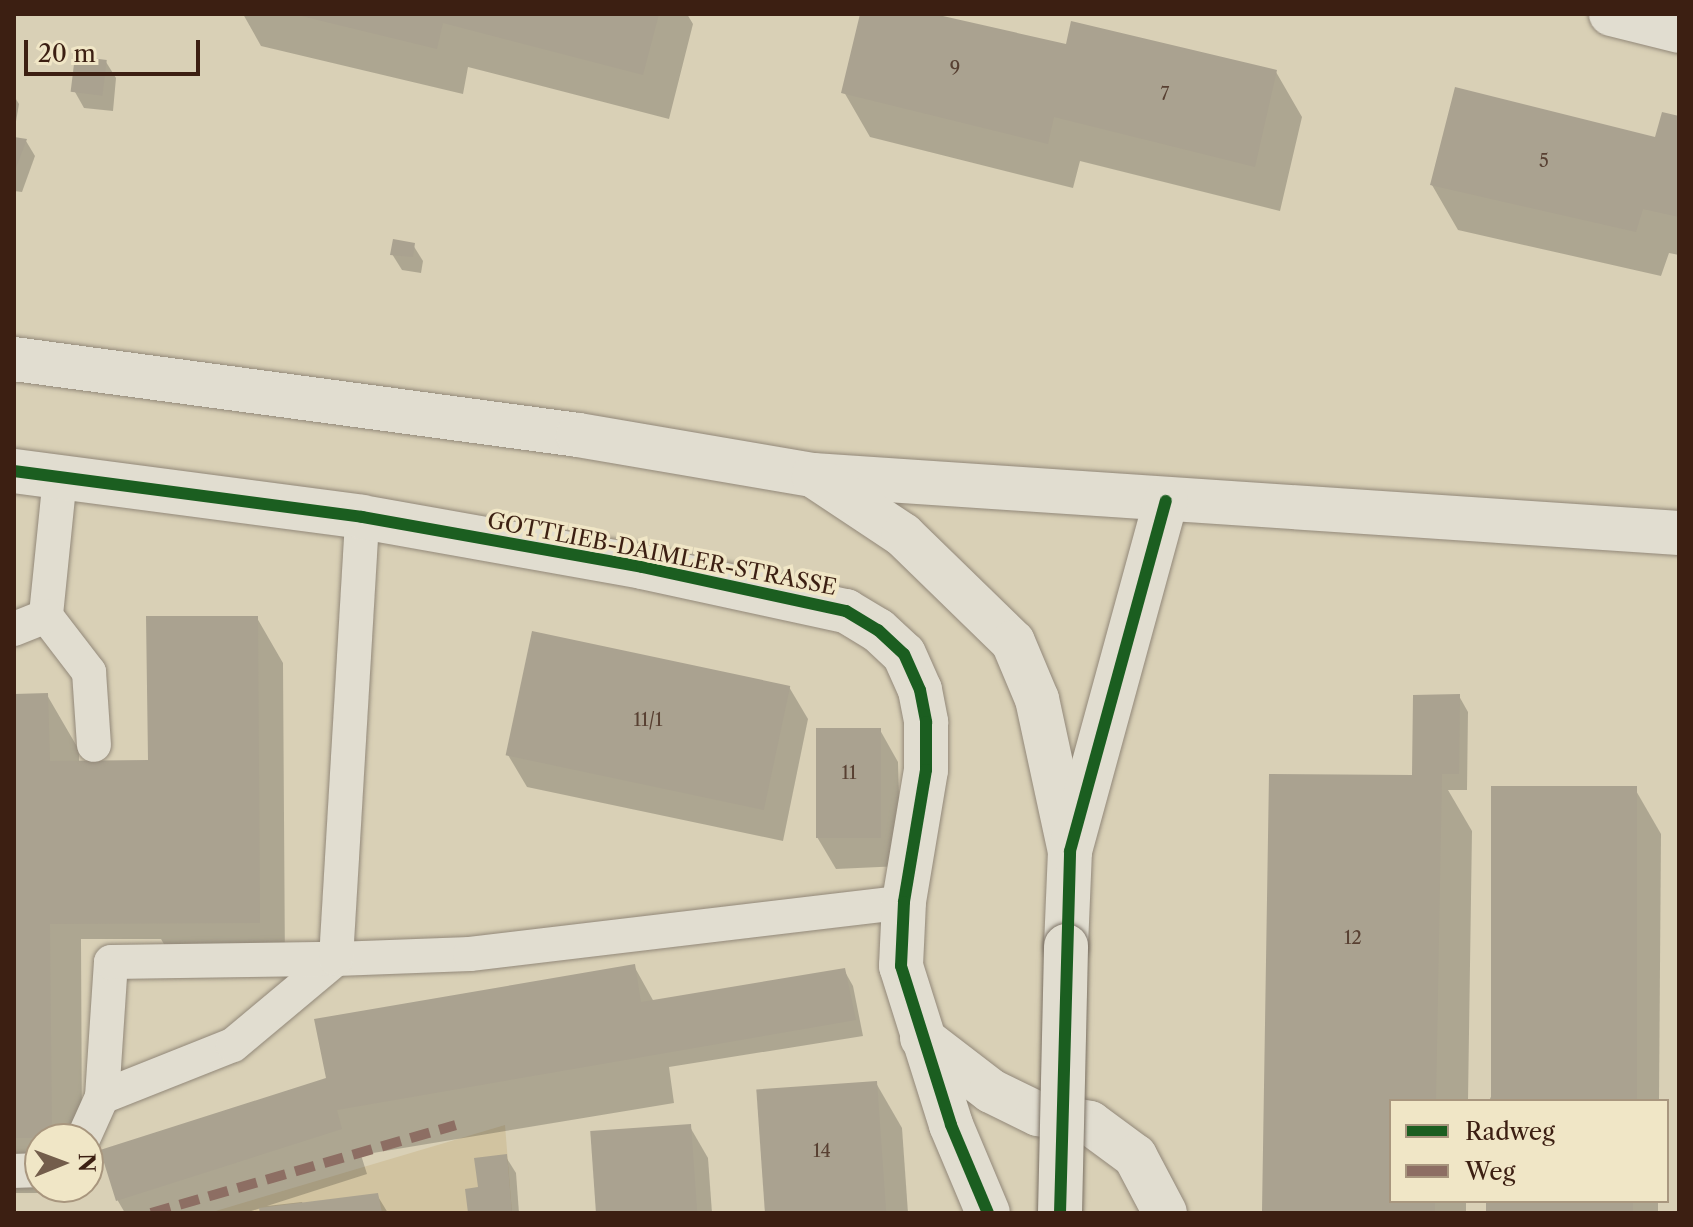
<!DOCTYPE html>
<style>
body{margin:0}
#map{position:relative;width:1693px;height:1227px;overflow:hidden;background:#d9d0b6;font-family:"Libre Caslon Text",serif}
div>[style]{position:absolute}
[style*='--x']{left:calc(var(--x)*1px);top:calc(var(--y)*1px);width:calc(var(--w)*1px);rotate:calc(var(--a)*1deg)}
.green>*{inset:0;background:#d1c3a0}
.shadow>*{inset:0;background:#0003;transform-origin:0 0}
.building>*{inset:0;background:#aaa290;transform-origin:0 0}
.roads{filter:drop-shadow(0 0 2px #928879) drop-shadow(0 0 2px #928879)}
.lane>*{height:34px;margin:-17px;padding:0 17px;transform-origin:17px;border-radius:17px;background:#e1ddd0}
.street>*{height:44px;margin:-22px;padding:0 22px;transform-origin:22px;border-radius:22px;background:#e1ddd0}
.secondary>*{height:44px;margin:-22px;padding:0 22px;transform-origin:22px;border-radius:22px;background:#e1ddd0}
.bridges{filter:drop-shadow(0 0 2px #7b7164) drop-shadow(0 0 2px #7b7164)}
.secondary-bridge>*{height:44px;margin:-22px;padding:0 22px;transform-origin:22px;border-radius:22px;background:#e1ddd0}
.quiet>*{height:10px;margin-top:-5px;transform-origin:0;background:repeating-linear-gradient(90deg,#8d6e63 0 20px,transparent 0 30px)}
.cycleway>*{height:12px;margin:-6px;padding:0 6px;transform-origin:6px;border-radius:6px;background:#1b5e20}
span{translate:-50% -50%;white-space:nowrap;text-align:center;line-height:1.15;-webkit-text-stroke:7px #f0e6c6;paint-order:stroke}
.number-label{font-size:18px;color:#584032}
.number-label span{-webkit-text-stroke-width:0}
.street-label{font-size:22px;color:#3c1f12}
.frame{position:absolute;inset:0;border:16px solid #3c1f12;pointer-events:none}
.legend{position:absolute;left:1389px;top:1099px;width:280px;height:104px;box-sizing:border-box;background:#f0e6c6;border:2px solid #a8967e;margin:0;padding:10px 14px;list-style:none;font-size:24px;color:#3c1f12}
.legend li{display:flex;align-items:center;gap:16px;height:40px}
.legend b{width:40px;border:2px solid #a8967e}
.north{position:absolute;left:24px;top:1123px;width:80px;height:80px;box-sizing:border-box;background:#f0e6c6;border:2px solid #a8967e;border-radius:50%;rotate:89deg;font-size:22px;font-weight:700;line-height:32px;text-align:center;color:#3c1f12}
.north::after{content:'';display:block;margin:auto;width:28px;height:36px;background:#735d4b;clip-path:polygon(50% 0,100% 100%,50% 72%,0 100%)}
.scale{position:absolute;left:24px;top:40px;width:176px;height:36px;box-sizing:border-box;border:4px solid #3c1f12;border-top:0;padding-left:10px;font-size:24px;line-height:28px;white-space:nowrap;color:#3c1f12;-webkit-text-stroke:6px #f0e6c6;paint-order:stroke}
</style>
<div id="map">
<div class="green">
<i style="clip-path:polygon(505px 1125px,512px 1213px,209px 1213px)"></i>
</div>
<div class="shadow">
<i style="clip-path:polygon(243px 14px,687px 14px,693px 24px,669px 119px,468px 67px,463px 94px,261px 46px)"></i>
<i style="clip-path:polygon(862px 14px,925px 14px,1067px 46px,1276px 72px,1302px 117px,1280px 211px,1080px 161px,1073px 188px,870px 137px,844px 92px)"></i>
<i style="clip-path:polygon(106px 62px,116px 78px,113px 111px,84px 108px,75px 92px)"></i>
<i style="clip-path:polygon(14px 96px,19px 104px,14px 133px)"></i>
<i style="clip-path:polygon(1679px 118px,1679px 255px,1669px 253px,1661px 276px,1458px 230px,1432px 185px,1657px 139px)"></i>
<i style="clip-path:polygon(14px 139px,26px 141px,35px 156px,22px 192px,14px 191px)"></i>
<i style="clip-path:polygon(413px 245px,423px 261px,421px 273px,402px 270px,392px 254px)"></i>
<i style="clip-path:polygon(257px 618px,283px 663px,285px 967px,178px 968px,161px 939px,81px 939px,82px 1139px,40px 1139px,40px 1187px,83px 1187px,83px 1193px,14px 1193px,14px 696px,47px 695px,79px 750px,79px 763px,150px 768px)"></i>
<i style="clip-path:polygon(789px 687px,808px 719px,783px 841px,527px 787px,508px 755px)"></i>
<i style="clip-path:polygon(1459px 696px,1468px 712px,1467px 790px,1448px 790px,1472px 831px,1468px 1101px,1391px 1101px,1391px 1201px,1466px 1201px,1466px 1213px,1266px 1213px)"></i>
<i style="clip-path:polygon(880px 730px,898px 762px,901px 866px,836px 869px,817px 837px)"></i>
<i style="clip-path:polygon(1635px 789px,1661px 834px,1659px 1101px,1489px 1101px)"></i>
<i style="clip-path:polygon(634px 966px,654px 1002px,844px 970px,853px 986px,863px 1036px,669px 1067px,674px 1103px,361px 1155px,367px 1174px,267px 1206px,302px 1202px,305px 1208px,377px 1195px,388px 1213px,262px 1213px,261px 1208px,245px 1213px,125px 1213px,118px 1201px,103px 1151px,328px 1079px)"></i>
<i style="clip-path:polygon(876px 1083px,902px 1128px,908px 1213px,768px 1213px)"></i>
<i style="clip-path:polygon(690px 1127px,708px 1158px,712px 1213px,598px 1213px)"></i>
<i style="clip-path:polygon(506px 1157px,516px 1173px,519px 1213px,470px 1213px,480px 1189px)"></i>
<i style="left:1488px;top:1201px;width:170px;height:12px"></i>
</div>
<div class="building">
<i style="clip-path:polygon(293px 14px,659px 14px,643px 75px,443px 23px,437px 49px)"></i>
<i style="clip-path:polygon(860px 14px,934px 14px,1066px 44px,1071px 21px,1277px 70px,1255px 167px,1054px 117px,1048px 144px,841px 93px)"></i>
<i style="left:75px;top:56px;width:32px;height:36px;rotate:7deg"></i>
<i style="clip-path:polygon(1455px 87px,1655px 137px,1662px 112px,1679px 116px,1679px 217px,1643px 209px,1636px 232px,1430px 185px)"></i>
<i style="clip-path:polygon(14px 137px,27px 139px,14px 173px)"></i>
<i style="clip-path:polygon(393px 239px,415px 243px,413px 257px,390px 255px)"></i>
<i style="clip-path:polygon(146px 616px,258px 616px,260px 923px,50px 924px,52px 1138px,14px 1138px,14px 694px,48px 693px,50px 761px,148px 760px)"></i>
<i style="left:532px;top:631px;width:264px;height:127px;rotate:12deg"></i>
<i style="clip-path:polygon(1460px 694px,1459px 774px,1442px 774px,1436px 1101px,1391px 1101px,1391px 1201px,1435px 1201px,1435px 1213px,1262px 1211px,1269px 774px,1412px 775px,1413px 695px)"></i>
<i style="left:816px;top:728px;width:65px;height:110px"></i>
<i style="left:1491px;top:786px;width:146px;height:315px"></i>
<i style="clip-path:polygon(635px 964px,641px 1002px,845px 968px,856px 1020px,337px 1110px,342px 1129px,116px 1201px,100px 1150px,326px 1078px,314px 1019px)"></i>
<i style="left:877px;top:1081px;width:132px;height:121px;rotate:86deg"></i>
<i style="left:691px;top:1124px;width:89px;height:101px;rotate:86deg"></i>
<i style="clip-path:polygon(507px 1154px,512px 1213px,468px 1213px,465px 1189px,478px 1187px,474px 1158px)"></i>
<i style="clip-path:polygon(378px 1193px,382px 1213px,260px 1213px,259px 1208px)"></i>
<i style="left:1486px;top:1201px;width:147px;height:12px"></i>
</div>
<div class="roads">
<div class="lane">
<i style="--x:60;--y:477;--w:140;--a:95.8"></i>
<i style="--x:46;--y:616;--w:71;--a:52.5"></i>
<i style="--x:89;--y:672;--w:73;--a:86.1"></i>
<i style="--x:14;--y:629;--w:35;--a:-22"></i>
<i style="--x:102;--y:1097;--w:141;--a:-21.7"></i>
<i style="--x:233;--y:1045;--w:134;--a:-39.9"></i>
<i style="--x:336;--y:959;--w:134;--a:-2.1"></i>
<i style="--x:470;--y:954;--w:437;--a:-6.8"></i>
<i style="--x:83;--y:1139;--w:46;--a:-65.7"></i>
<i style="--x:102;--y:1097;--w:135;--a:-86.2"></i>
<i style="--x:111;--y:962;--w:225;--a:-0.8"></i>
<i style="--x:336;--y:959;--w:443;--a:-86.6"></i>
<i style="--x:14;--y:1171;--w:26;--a:-2"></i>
</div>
<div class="street">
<i style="--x:1611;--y:14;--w:70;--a:14"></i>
<i style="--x:14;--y:471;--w:351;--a:7.5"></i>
<i style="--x:362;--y:517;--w:284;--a:10.1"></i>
<i style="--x:642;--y:567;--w:209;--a:12.2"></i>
<i style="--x:846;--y:611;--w:37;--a:31"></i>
<i style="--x:878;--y:630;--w:35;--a:43"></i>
<i style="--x:904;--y:654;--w:39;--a:66"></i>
<i style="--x:920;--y:690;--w:33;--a:79"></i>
<i style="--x:926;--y:722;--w:48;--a:90"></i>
<i style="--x:926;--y:770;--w:134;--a:99.5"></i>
<i style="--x:904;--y:902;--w:64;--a:92.7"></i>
<i style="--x:901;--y:966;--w:167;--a:72.5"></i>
<i style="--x:951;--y:1125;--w:95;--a:67.2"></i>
<i style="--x:922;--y:1038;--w:87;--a:37.5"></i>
<i style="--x:991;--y:1091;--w:52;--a:26.1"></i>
<i style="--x:1038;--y:1114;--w:53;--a:9.8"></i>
<i style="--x:1090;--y:1123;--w:56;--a:36.3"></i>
<i style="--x:1135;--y:1156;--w:64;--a:62.2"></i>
</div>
<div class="secondary">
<i style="--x:14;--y:359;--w:569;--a:7.67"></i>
<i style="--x:578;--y:435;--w:238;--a:9.7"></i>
<i style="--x:813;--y:475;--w:868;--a:3.83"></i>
<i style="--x:814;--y:476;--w:107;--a:33.5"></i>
<i style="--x:903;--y:535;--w:153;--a:44.2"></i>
<i style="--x:1013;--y:642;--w:62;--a:67.2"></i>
<i style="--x:1037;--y:699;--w:156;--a:77.8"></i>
<i style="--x:1066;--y:946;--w:95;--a:-87.6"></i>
<i style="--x:1070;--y:851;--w:363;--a:-74.7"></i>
</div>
</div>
<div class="bridges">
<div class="secondary-bridge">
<i style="--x:1060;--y:1213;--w:267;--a:-88.7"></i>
</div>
</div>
<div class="quiet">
<i style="--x:151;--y:1213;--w:317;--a:-16.1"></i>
</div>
<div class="cycleway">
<i style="--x:14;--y:471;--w:351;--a:7.5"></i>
<i style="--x:362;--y:517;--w:284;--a:10.1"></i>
<i style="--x:642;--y:567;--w:209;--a:12.2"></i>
<i style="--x:846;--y:611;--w:37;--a:31"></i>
<i style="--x:878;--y:630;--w:35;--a:43"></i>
<i style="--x:904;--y:654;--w:39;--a:66"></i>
<i style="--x:920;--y:690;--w:33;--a:79"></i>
<i style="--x:926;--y:722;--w:48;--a:90"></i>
<i style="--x:926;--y:770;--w:134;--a:99.5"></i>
<i style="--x:904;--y:902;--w:64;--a:92.7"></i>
<i style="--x:901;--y:966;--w:167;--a:72.5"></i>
<i style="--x:951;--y:1125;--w:95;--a:67.2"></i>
<i style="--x:1060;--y:1213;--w:362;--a:-88.4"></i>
<i style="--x:1070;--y:851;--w:363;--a:-74.7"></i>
</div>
<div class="number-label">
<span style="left:955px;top:68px">9</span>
<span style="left:1165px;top:94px">7</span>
<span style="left:1544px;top:161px">5</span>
<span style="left:648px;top:720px">11/1</span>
<span style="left:849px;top:773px">11</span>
<span style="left:1353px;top:938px">12</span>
<span style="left:822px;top:1151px">14</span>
</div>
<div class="street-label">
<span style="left:662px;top:554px;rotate:11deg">GOTTLIEB-DAIMLER-STRASSE</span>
</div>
<div class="frame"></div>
<ul class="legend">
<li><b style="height:10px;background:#1b5e20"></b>Radweg</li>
<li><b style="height:10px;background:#8d6e63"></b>Weg</li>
</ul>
<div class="north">N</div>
<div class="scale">20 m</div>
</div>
